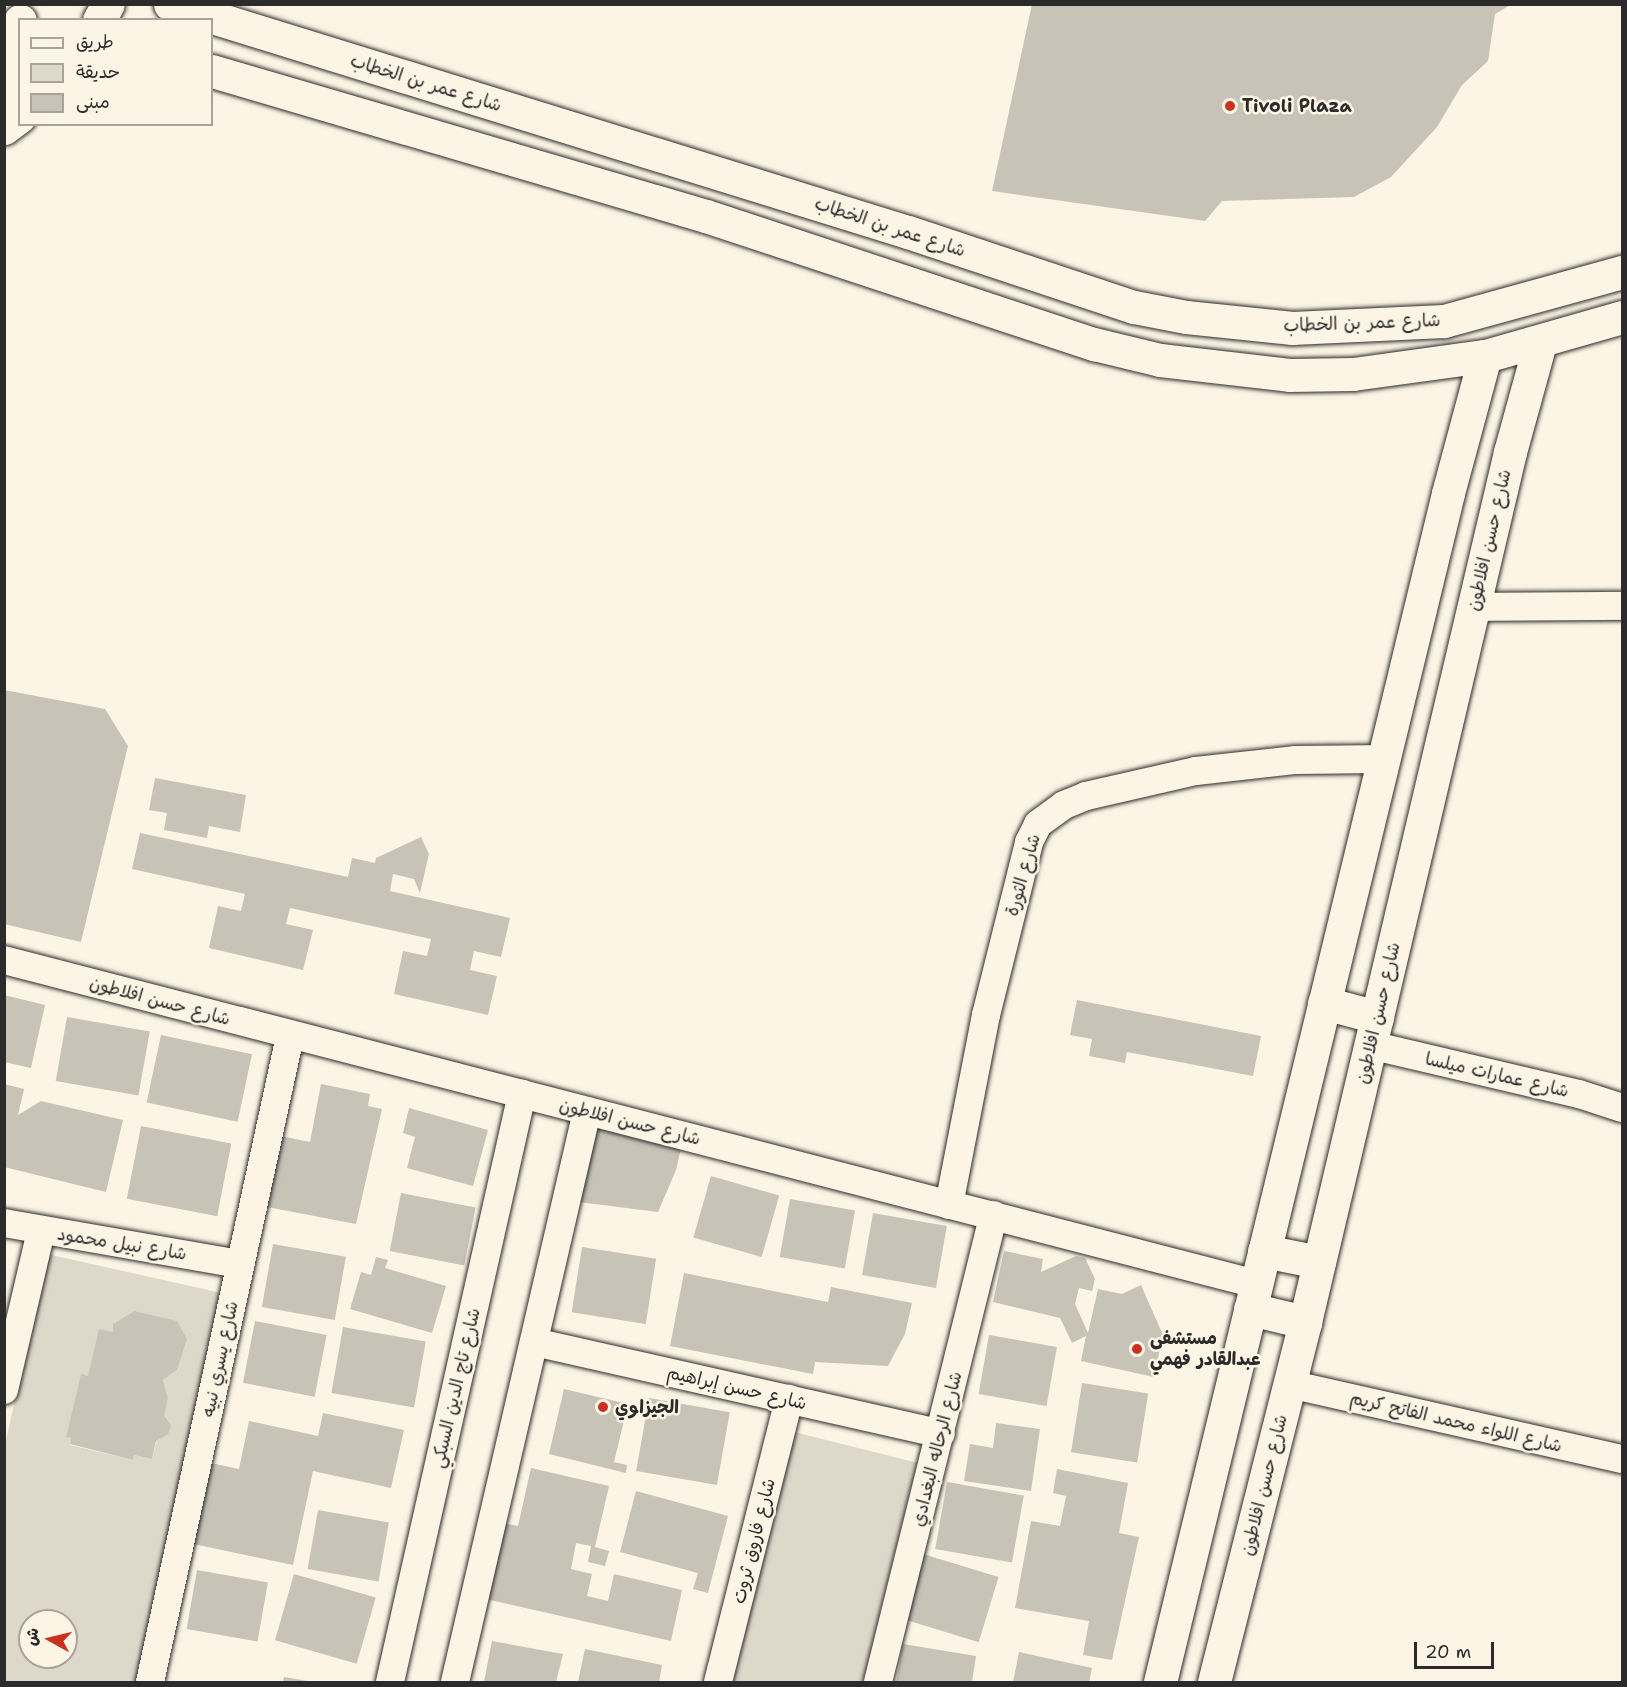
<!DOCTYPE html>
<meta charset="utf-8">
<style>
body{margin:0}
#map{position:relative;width:1627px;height:1687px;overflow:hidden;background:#fcf5e5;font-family:"Shantell Sans","Playpen Sans Arabic",sans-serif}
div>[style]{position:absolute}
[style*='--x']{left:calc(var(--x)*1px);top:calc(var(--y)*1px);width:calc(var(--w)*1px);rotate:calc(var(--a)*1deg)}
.green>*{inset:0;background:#ded8ca;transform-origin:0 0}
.building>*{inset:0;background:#c8c3b7;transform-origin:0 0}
.roads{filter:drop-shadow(0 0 2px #2b2b2b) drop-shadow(0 0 2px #2b2b2b)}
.minor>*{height:28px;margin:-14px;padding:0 14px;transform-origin:14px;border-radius:14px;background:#fcf5e5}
.tertiary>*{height:33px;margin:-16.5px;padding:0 16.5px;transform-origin:16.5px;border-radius:16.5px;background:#fcf5e5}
.trunk>*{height:33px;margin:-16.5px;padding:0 16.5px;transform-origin:16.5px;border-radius:16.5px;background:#fcf5e5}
.dots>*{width:16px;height:16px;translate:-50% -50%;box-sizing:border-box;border:3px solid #fcf5e5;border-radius:50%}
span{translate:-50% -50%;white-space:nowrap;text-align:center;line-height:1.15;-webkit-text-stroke:5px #fcf5e5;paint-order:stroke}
.street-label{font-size:18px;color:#2b2b2b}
.poi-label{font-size:18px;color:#2b2b2b;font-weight:700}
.left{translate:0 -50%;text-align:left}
.frame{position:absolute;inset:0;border:6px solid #2b2b2b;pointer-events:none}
.legend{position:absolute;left:18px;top:18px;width:195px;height:108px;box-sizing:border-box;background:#fcf5e5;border:2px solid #a8a49b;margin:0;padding:8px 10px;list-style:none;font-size:18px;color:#2b2b2b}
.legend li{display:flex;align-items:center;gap:12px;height:30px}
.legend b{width:30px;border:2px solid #a8a49b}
.north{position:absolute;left:18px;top:1609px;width:60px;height:60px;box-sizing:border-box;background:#fcf5e5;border:2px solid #a8a49b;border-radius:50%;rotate:278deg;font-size:16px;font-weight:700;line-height:24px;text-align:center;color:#2b2b2b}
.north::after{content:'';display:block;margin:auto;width:21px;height:27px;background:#c8321e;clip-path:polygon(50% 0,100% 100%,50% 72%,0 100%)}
.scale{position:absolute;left:1414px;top:1642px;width:80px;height:27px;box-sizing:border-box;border:3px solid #2b2b2b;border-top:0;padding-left:8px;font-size:18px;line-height:21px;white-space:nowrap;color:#2b2b2b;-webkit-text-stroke:4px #fcf5e5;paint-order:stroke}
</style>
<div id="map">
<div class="green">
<i style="clip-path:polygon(evenodd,47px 1254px,226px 1294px,140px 1682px,5px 1682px,5px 1445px,47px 1254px,134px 1311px,182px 1347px,177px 1370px,163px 1380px,168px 1398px,152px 1459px,134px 1455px,133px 1460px,70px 1445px,71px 1438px,66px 1437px,81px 1375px,88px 1376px,113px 1332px,113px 1324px,134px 1311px,47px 1254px,30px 1621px,66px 1621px,66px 1657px,30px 1657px,30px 1621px)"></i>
<i style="left:794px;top:1432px;width:127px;height:258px;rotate:14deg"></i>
</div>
<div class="building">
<i style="clip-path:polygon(1032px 4px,1512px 4px,1495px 14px,1488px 61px,1462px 85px,1437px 127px,1391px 177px,1354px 197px,1222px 201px,1205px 221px,992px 191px)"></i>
<i style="clip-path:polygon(4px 690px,105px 709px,128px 746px,81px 942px,4px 924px)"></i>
<i style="clip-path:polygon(155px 778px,246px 795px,240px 832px,209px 826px,207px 838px,164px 830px,167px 813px,149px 810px)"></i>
<i style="clip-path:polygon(140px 833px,348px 877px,352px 858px,375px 863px,376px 858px,421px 837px,429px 854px,420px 893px,414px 879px,393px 874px,390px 891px,510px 918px,501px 957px,474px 951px,470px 970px,497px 976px,488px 1015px,394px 994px,403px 951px,427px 956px,431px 939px,290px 908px,286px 924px,313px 930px,303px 970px,209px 948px,218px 906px,241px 911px,245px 894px,132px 869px)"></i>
<i style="clip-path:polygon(4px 995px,45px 1005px,31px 1068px,4px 1062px)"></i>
<i style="clip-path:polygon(1077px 1000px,1261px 1036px,1253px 1076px,1127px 1052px,1125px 1063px,1089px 1056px,1092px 1039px,1070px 1035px)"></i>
<i style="left:67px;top:1017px;width:84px;height:65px;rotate:10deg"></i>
<i style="left:161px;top:1035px;width:93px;height:69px;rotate:12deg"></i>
<i style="clip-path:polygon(4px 1084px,24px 1089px,18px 1115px,41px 1101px,123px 1120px,106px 1192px,4px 1167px)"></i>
<i style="clip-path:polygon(321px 1084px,370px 1094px,368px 1106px,382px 1109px,356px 1224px,267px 1207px,281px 1136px,310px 1142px)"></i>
<i style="clip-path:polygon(409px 1108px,488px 1130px,473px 1186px,407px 1168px,415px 1137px,403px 1133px)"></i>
<i style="clip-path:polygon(597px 1123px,682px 1144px,676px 1170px,658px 1212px,579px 1202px)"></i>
<i style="left:141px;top:1126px;width:92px;height:74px;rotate:11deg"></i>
<i style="left:711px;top:1176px;width:71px;height:64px;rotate:16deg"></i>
<i style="left:401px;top:1193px;width:76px;height:59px;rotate:11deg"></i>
<i style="left:790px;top:1199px;width:66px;height:59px;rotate:10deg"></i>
<i style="left:873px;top:1213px;width:75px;height:63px;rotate:10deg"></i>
<i style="left:273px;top:1244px;width:74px;height:64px;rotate:10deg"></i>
<i style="left:582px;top:1247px;width:75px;height:66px;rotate:9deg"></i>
<i style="clip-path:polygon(1004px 1251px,1043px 1259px,1041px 1272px,1076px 1256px,1085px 1258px,1095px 1279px,1092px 1291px,1079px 1288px,1075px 1304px,1088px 1333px,1098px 1289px,1122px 1294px,1141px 1285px,1163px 1335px,1154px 1377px,1081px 1361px,1086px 1336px,1072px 1343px,1060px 1318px,993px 1302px)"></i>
<i style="clip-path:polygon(376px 1257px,388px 1260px,385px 1268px,446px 1286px,432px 1333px,350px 1309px,361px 1272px,371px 1275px)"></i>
<i style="clip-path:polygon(684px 1273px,828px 1302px,831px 1287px,912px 1303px,905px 1334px,888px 1366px,815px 1362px,813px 1374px,670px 1346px)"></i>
<i style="clip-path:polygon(134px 1311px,177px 1321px,187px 1339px,177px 1370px,163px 1380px,168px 1398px,164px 1415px,171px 1426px,168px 1434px,156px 1441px,152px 1459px,134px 1455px,133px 1460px,70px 1444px,71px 1438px,66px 1437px,81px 1374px,88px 1376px,99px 1329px,113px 1332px,113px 1324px)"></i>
<i style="left:255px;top:1321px;width:73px;height:63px;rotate:11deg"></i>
<i style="left:343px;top:1327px;width:84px;height:67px;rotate:10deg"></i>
<i style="left:989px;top:1335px;width:69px;height:60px;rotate:10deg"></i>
<i style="left:1082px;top:1383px;width:67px;height:70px;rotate:9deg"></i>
<i style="clip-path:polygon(564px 1389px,628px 1404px,614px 1462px,627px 1465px,626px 1473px,549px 1454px)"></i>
<i style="left:649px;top:1398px;width:82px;height:74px;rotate:10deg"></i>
<i style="clip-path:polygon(323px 1413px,404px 1430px,391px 1488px,313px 1471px,293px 1565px,184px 1542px,201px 1461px,239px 1469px,249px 1421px,318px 1436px)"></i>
<i style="clip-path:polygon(996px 1423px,1040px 1429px,1031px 1491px,964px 1481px,970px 1444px,993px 1448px)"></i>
<i style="clip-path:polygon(531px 1468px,609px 1486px,595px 1547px,609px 1551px,605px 1566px,588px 1562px,591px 1546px,576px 1543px,571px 1569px,592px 1574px,587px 1596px,608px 1601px,614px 1574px,682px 1590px,671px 1641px,477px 1597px,494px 1521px,518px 1526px)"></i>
<i style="clip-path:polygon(1057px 1469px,1128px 1483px,1119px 1533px,1139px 1537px,1112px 1660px,1083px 1655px,1089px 1621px,1015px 1608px,1031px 1521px,1060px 1526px,1066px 1496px,1053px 1493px)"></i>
<i style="left:947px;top:1482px;width:78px;height:68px;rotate:10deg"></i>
<i style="clip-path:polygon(636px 1491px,728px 1516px,708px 1593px,693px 1589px,698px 1573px,620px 1552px)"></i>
<i style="left:318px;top:1510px;width:72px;height:60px;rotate:10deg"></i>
<i style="left:923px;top:1554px;width:79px;height:68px;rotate:17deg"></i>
<i style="left:197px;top:1570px;width:72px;height:60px;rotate:10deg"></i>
<i style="left:294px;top:1574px;width:85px;height:69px;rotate:16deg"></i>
<i style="clip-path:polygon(492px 1641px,563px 1654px,556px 1682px,484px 1682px)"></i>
<i style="clip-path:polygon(903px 1644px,976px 1656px,972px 1682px,896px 1682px)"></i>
<i style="clip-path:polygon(585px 1649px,662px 1665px,659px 1682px,578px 1682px)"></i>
<i style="clip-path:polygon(1019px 1652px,1092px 1668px,1089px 1682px,1013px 1682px)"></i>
<i style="clip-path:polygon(284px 1677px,308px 1681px,308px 1682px,283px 1682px)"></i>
</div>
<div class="roads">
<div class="minor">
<i style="--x:1474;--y:607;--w:148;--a:-0.4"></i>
<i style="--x:4;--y:960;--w:1293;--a:14.51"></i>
<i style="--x:1370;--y:1045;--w:215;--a:13.2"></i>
<i style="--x:1579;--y:1094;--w:45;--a:18"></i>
<i style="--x:949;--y:1205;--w:194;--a:-79"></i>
<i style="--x:986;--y:1015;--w:178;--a:-76"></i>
<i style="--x:1029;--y:842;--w:20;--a:-63"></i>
<i style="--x:1038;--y:824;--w:32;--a:-36"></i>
<i style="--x:1064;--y:805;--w:24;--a:-22"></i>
<i style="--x:1086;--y:796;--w:113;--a:-12.8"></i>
<i style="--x:1196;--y:771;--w:101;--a:-6.3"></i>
<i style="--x:1296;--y:760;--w:88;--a:-0.7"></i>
<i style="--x:4;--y:1223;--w:240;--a:9.9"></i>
<i style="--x:534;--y:1342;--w:417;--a:12.7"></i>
<i style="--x:1289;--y:1384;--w:341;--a:12.7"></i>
<i style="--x:4;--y:1390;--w:163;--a:-76.9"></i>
<i style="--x:150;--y:1682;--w:661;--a:-77.77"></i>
<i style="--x:390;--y:1682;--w:603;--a:-77.35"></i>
<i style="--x:455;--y:1682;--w:586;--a:-76.98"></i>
<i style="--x:718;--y:1682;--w:292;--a:-75.9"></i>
<i style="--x:878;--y:1682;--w:481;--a:-76.1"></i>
</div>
<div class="tertiary">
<i style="--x:170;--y:4;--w:772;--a:17.17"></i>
<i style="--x:908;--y:232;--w:238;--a:18.4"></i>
<i style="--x:1134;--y:307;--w:53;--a:10.9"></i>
<i style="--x:1186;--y:317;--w:107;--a:5.9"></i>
<i style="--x:1292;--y:328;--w:152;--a:-2.6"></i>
<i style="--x:1444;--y:321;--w:185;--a:-15.4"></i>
<i style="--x:99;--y:20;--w:18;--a:-61"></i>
<i style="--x:212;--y:71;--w:515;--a:16.36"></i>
<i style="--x:706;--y:216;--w:409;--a:18.3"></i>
<i style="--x:1094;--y:344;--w:68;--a:13.6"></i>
<i style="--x:1160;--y:360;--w:130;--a:6.6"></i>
<i style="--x:1289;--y:375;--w:64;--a:-0.9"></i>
<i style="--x:1353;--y:374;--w:133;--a:-7.8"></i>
<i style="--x:1485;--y:356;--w:142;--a:-15.9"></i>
<i style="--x:4;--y:128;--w:20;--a:-37"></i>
<i style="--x:1324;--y:1003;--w:55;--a:14.8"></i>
<i style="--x:1264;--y:1251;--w:56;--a:11.3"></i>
<i style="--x:1250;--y:1309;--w:57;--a:13.3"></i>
<i style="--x:1160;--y:1682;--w:1223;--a:-76.38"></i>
<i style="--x:1448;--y:493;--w:142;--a:-74.9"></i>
<i style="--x:1214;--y:1682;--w:371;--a:-75.8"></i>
<i style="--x:1305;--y:1322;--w:894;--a:-76.74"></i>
<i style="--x:1510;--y:452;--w:113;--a:-74.6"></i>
</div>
<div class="trunk">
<i style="--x:4;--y:91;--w:72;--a:-77.1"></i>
</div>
</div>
<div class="dots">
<i style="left:1230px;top:106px;background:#c8321e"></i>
<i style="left:1137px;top:1349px;background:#c8321e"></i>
<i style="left:603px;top:1407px;background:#c8321e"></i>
</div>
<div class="street-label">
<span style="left:426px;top:83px;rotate:17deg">شارع عمر بن الخطاب</span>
<span style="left:890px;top:227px;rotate:18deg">شارع عمر بن الخطاب</span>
<span style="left:1362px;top:323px;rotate:-2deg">شارع عمر بن الخطاب</span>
<span style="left:1489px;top:540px;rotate:-77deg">شارع حسن افلاطون</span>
<span style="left:1023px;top:875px;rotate:-74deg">شارع الثورة</span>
<span style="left:160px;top:1001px;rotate:15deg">شارع حسن افلاطون</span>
<span style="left:1378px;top:1013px;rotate:-77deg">شارع حسن افلاطون</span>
<span style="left:1497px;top:1075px;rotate:13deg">شارع عمارات ميلسا</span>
<span style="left:630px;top:1122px;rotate:14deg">شارع حسن افلاطون</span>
<span style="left:122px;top:1244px;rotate:9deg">شارع نبيل محمود</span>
<span style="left:220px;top:1359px;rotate:-78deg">شارع يسري نبيه</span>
<span style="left:456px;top:1388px;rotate:-77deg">شارع تاج الدين السبكي</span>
<span style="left:737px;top:1388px;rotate:13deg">شارع حسن إبراهيم</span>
<span style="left:1456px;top:1422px;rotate:13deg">شارع اللواء محمد الفاتح كريم</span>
<span style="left:937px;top:1449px;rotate:-76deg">شارع الرحاله البغدادي</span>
<span style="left:1264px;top:1485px;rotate:-76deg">شارع حسن افلاطون</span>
<span style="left:754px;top:1541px;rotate:-76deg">شارع فاروق ثروت</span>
</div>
<div class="poi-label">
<span class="left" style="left:1242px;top:106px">Tivoli Plaza</span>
<span class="left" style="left:1150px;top:1349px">مستشفى<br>عبدالقادر فهمي</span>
<span class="left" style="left:615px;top:1407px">الجيزاوي</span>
</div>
<div class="frame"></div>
<ul class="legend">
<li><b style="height:8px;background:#fcf5e5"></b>طريق</li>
<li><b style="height:16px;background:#ded8ca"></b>حديقة</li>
<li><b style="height:16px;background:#c8c3b7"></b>مبنى</li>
</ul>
<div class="north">ش</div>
<div class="scale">20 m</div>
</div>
